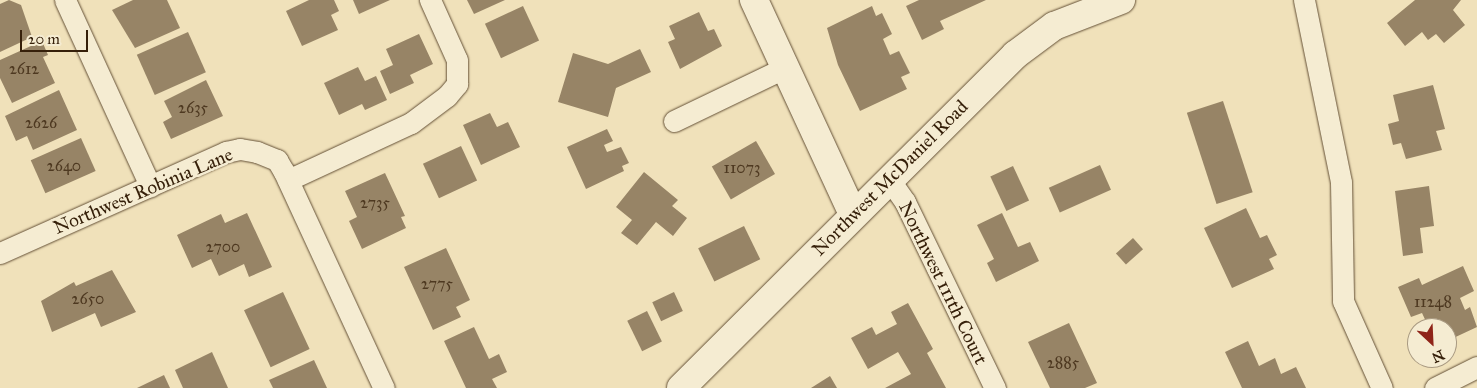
<!DOCTYPE html>
<style>
body{margin:0}
#map{position:relative;width:1477px;height:388px;overflow:hidden;background:#f0e1ba;font-family:"IM FELL Great Primer",serif}
div>[style]{position:absolute}
[style*='--x']{left:calc(var(--x)*1px);top:calc(var(--y)*1px);width:calc(var(--w)*1px);rotate:calc(var(--a)*1deg)}
.building>*{inset:0;background:#978466;transform-origin:0 0}
.roads{filter:drop-shadow(0 0 1px #645036) drop-shadow(0 0 1px #645036)}
.street>*{height:21px;margin:-10.5px;padding:0 10.5px;transform-origin:10.5px;border-radius:10.5px;background:#f5ecd2}
.secondary>*{height:28px;margin:-14px;padding:0 14px;transform-origin:14px;border-radius:14px;background:#f5ecd2}
span{translate:-50% -50%;white-space:nowrap;text-align:center;line-height:1.15;-webkit-text-stroke:5px #f5ecd2;paint-order:stroke}
.number-label{font-size:16px;color:#4e3921}
.number-label span{-webkit-text-stroke-width:0}
.street-label{font-size:19px;color:#36200a}
.north{position:absolute;left:1407px;top:318px;width:50px;height:50px;box-sizing:border-box;background:#f5ecd2;border:1px solid #a99a82;border-radius:50%;rotate:155deg;font-size:14px;font-weight:700;line-height:20px;text-align:center;color:#36200a}
.north::after{content:'';display:block;margin:auto;width:18px;height:22px;background:#8f2418;clip-path:polygon(50% 0,100% 100%,50% 72%,0 100%)}
.scale{position:absolute;left:20px;top:30px;width:68px;height:22px;box-sizing:border-box;border:2px solid #36200a;border-top:0;padding-left:6px;font-size:15px;line-height:18px;white-space:nowrap;color:#36200a;-webkit-text-stroke:4px #f5ecd2;paint-order:stroke}
</style>
<div id="map">
<div class="building">
<i style="clip-path:polygon(9px 0,21px 5px,32px 37px,0 52px,0 4px)"></i>
<i style="clip-path:polygon(133px 0,167px 0,180px 28px,135px 48px,112px 10px)"></i>
<i style="clip-path:polygon(309px 0,334px 0,339px 11px,331px 15px,338px 30px,302px 46px,286px 11px)"></i>
<i style="clip-path:polygon(353px 0,390px 0,359px 14px)"></i>
<i style="clip-path:polygon(467px 0,505px 0,474px 14px)"></i>
<i style="clip-path:polygon(919px 0,986px 0,940px 21px,944px 29px,922px 40px,906px 6px)"></i>
<i style="clip-path:polygon(1415px 0,1461px 0,1453px 10px,1465px 25px,1444px 43px,1436px 34px,1428px 40px,1422px 32px,1405px 46px,1387px 23px)"></i>
<i style="left:523px;top:6px;width:38px;height:42px;rotate:65deg"></i>
<i style="clip-path:polygon(872px 6px,876px 16px,882px 13px,892px 34px,883px 39px,890px 55px,899px 51px,910px 73px,901px 77px,907px 89px,860px 111px,838px 65px,827px 28px)"></i>
<i style="clip-path:polygon(699px 12px,708px 31px,714px 29px,722px 46px,680px 69px,668px 42px,675px 39px,669px 26px)"></i>
<i style="left:188px;top:32px;width:44px;height:56px;rotate:66deg"></i>
<i style="clip-path:polygon(419px 34px,433px 64px,410px 75px,414px 83px,390px 94px,380px 71px,393px 65px,386px 49px)"></i>
<i style="clip-path:polygon(42px 41px,48px 55px,43px 57px,55px 83px,12px 103px,0 78px,0 60px)"></i>
<i style="clip-path:polygon(640px 49px,651px 72px,616px 88px,608px 117px,558px 102px,573px 53px,608px 64px)"></i>
<i style="clip-path:polygon(358px 67px,365px 81px,376px 76px,387px 100px,365px 110px,362px 104px,339px 115px,324px 83px)"></i>
<i style="clip-path:polygon(206px 80px,223px 116px,171px 139px,163px 122px,172px 117px,164px 101px)"></i>
<i style="clip-path:polygon(1433px 85px,1445px 129px,1436px 131px,1442px 150px,1406px 159px,1401px 143px,1393px 145px,1388px 124px,1399px 121px,1393px 95px)"></i>
<i style="clip-path:polygon(59px 90px,77px 130px,33px 150px,27px 136px,16px 141px,5px 116px)"></i>
<i style="left:1223px;top:101px;width:96px;height:38px;rotate:72deg"></i>
<i style="clip-path:polygon(490px 113px,497px 127px,508px 122px,520px 147px,481px 165px,463px 125px)"></i>
<i style="clip-path:polygon(607px 129px,613px 141px,604px 145px,607px 152px,621px 147px,629px 163px,622px 166px,624px 171px,586px 189px,567px 147px)"></i>
<i style="left:81px;top:138px;width:36px;height:55px;rotate:66deg"></i>
<i style="left:756px;top:141px;width:38px;height:51px;rotate:60deg"></i>
<i style="left:461px;top:146px;width:38px;height:42px;rotate:65deg"></i>
<i style="left:1100px;top:165px;width:27px;height:56px;rotate:66deg"></i>
<i style="left:1013px;top:166px;width:38px;height:25px;rotate:65deg"></i>
<i style="clip-path:polygon(644px 172px,678px 200px,672px 206px,687px 218px,673px 236px,656px 222px,637px 245px,621px 233px,632px 220px,616px 207px)"></i>
<i style="clip-path:polygon(385px 173px,405px 216px,401px 217px,406px 228px,362px 249px,349px 221px,357px 217px,345px 191px)"></i>
<i style="clip-path:polygon(1429px 186px,1434px 226px,1420px 228px,1423px 253px,1403px 256px,1395px 191px)"></i>
<i style="clip-path:polygon(1246px 208px,1260px 238px,1267px 235px,1277px 255px,1269px 259px,1274px 269px,1232px 288px,1204px 228px)"></i>
<i style="clip-path:polygon(247px 213px,272px 267px,249px 277px,244px 264px,219px 276px,211px 259px,192px 268px,177px 235px,221px 214px,225px 223px)"></i>
<i style="clip-path:polygon(1002px 213px,1018px 247px,1030px 242px,1039px 261px,996px 282px,987px 263px,994px 259px,977px 225px)"></i>
<i style="left:744px;top:226px;width:37px;height:51px;rotate:64deg"></i>
<i style="left:1133px;top:238px;width:15px;height:23px;rotate:48deg"></i>
<i style="clip-path:polygon(446px 248px,470px 300px,456px 307px,461px 317px,433px 330px,404px 267px)"></i>
<i style="clip-path:polygon(1463px 266px,1474px 291px,1460px 298px,1465px 310px,1470px 307px,1477px 327px,1447px 341px,1447px 328px,1429px 328px,1422px 313px,1411px 317px,1398px 287px,1419px 278px,1422px 285px)"></i>
<i style="clip-path:polygon(112px 270px,136px 312px,101px 327px,95px 313px,52px 332px,41px 301px,74px 282px,76px 286px)"></i>
<i style="left:283px;top:292px;width:63px;height:43px;rotate:65deg"></i>
<i style="left:674px;top:292px;width:21px;height:24px;rotate:65deg"></i>
<i style="clip-path:polygon(908px 303px,933px 349px,927px 353px,946px 388px,885px 388px,911px 374px,898px 352px,868px 369px,851px 338px,872px 327px,876px 335px,897px 324px,891px 312px)"></i>
<i style="left:647px;top:311px;width:34px;height:22px;rotate:64deg"></i>
<i style="clip-path:polygon(1069px 323px,1097px 383px,1085px 388px,1050px 388px,1028px 342px)"></i>
<i style="clip-path:polygon(474px 327px,489px 359px,499px 354px,507px 372px,492px 379px,497px 388px,466px 388px,444px 341px)"></i>
<i style="clip-path:polygon(1248px 341px,1259px 366px,1275px 358px,1281px 374px,1296px 367px,1306px 388px,1242px 388px,1225px 352px)"></i>
<i style="clip-path:polygon(212px 352px,228px 388px,183px 388px,175px 370px)"></i>
<i style="clip-path:polygon(314px 360px,327px 388px,273px 388px,269px 380px)"></i>
<i style="clip-path:polygon(164px 375px,170px 388px,137px 388px)"></i>
<i style="clip-path:polygon(830px 376px,837px 388px,811px 388px)"></i>
</div>
<div class="roads">
<div class="street">
<i style="--x:65;--y:0;--w:205;--a:65.4"></i>
<i style="--x:1304;--y:0;--w:186;--a:78.5"></i>
<i style="--x:1341;--y:182;--w:119;--a:89"></i>
<i style="--x:1343;--y:301;--w:95;--a:65.9"></i>
<i style="--x:674;--y:121;--w:122;--a:-25.7"></i>
<i style="--x:889;--y:179;--w:28;--a:55"></i>
<i style="--x:905;--y:202;--w:207;--a:64.2"></i>
<i style="--x:288;--y:180;--w:136;--a:-24.9"></i>
<i style="--x:411;--y:123;--w:45;--a:-36.9"></i>
<i style="--x:447;--y:96;--w:16;--a:-50"></i>
<i style="--x:457;--y:84;--w:24;--a:-90"></i>
<i style="--x:457;--y:60;--w:66;--a:-114.2"></i>
<i style="--x:0;--y:253;--w:248;--a:-24.1"></i>
<i style="--x:226;--y:152;--w:14;--a:-12"></i>
<i style="--x:240;--y:149;--w:17;--a:10"></i>
<i style="--x:257;--y:152;--w:22;--a:22"></i>
<i style="--x:277;--y:160;--w:14;--a:60"></i>
<i style="--x:284;--y:172;--w:238;--a:65.2"></i>
<i style="--x:1435;--y:388;--w:47;--a:-26.6"></i>
</div>
<div class="secondary">
<i style="--x:754;--y:0;--w:236;--a:65.2"></i>
<i style="--x:681;--y:388;--w:472;--a:-44.9"></i>
<i style="--x:1015;--y:55;--w:49;--a:-36.6"></i>
<i style="--x:1054;--y:26;--w:72;--a:-21.2"></i>
</div>
</div>
<div class="number-label">
<span style="left:24px;top:69px">2612</span>
<span style="left:193px;top:108px">2635</span>
<span style="left:41px;top:123px">2626</span>
<span style="left:64px;top:166px">2640</span>
<span style="left:742px;top:168px">11073</span>
<span style="left:375px;top:203px">2735</span>
<span style="left:223px;top:247px">2700</span>
<span style="left:437px;top:284px">2775</span>
<span style="left:88px;top:299px">2650</span>
<span style="left:1433px;top:302px">11248</span>
<span style="left:1063px;top:363px">2885</span>
</div>
<div class="street-label">
<span style="left:890px;top:178px;rotate:-45deg">Northwest McDaniel Road</span>
<span style="left:143px;top:191px;rotate:-23deg">Northwest Robinia Lane</span>
<span style="left:943px;top:283px;rotate:64deg">Northwest 111th Court</span>
</div>
<div class="north">N</div>
<div class="scale">20 m</div>
</div>
